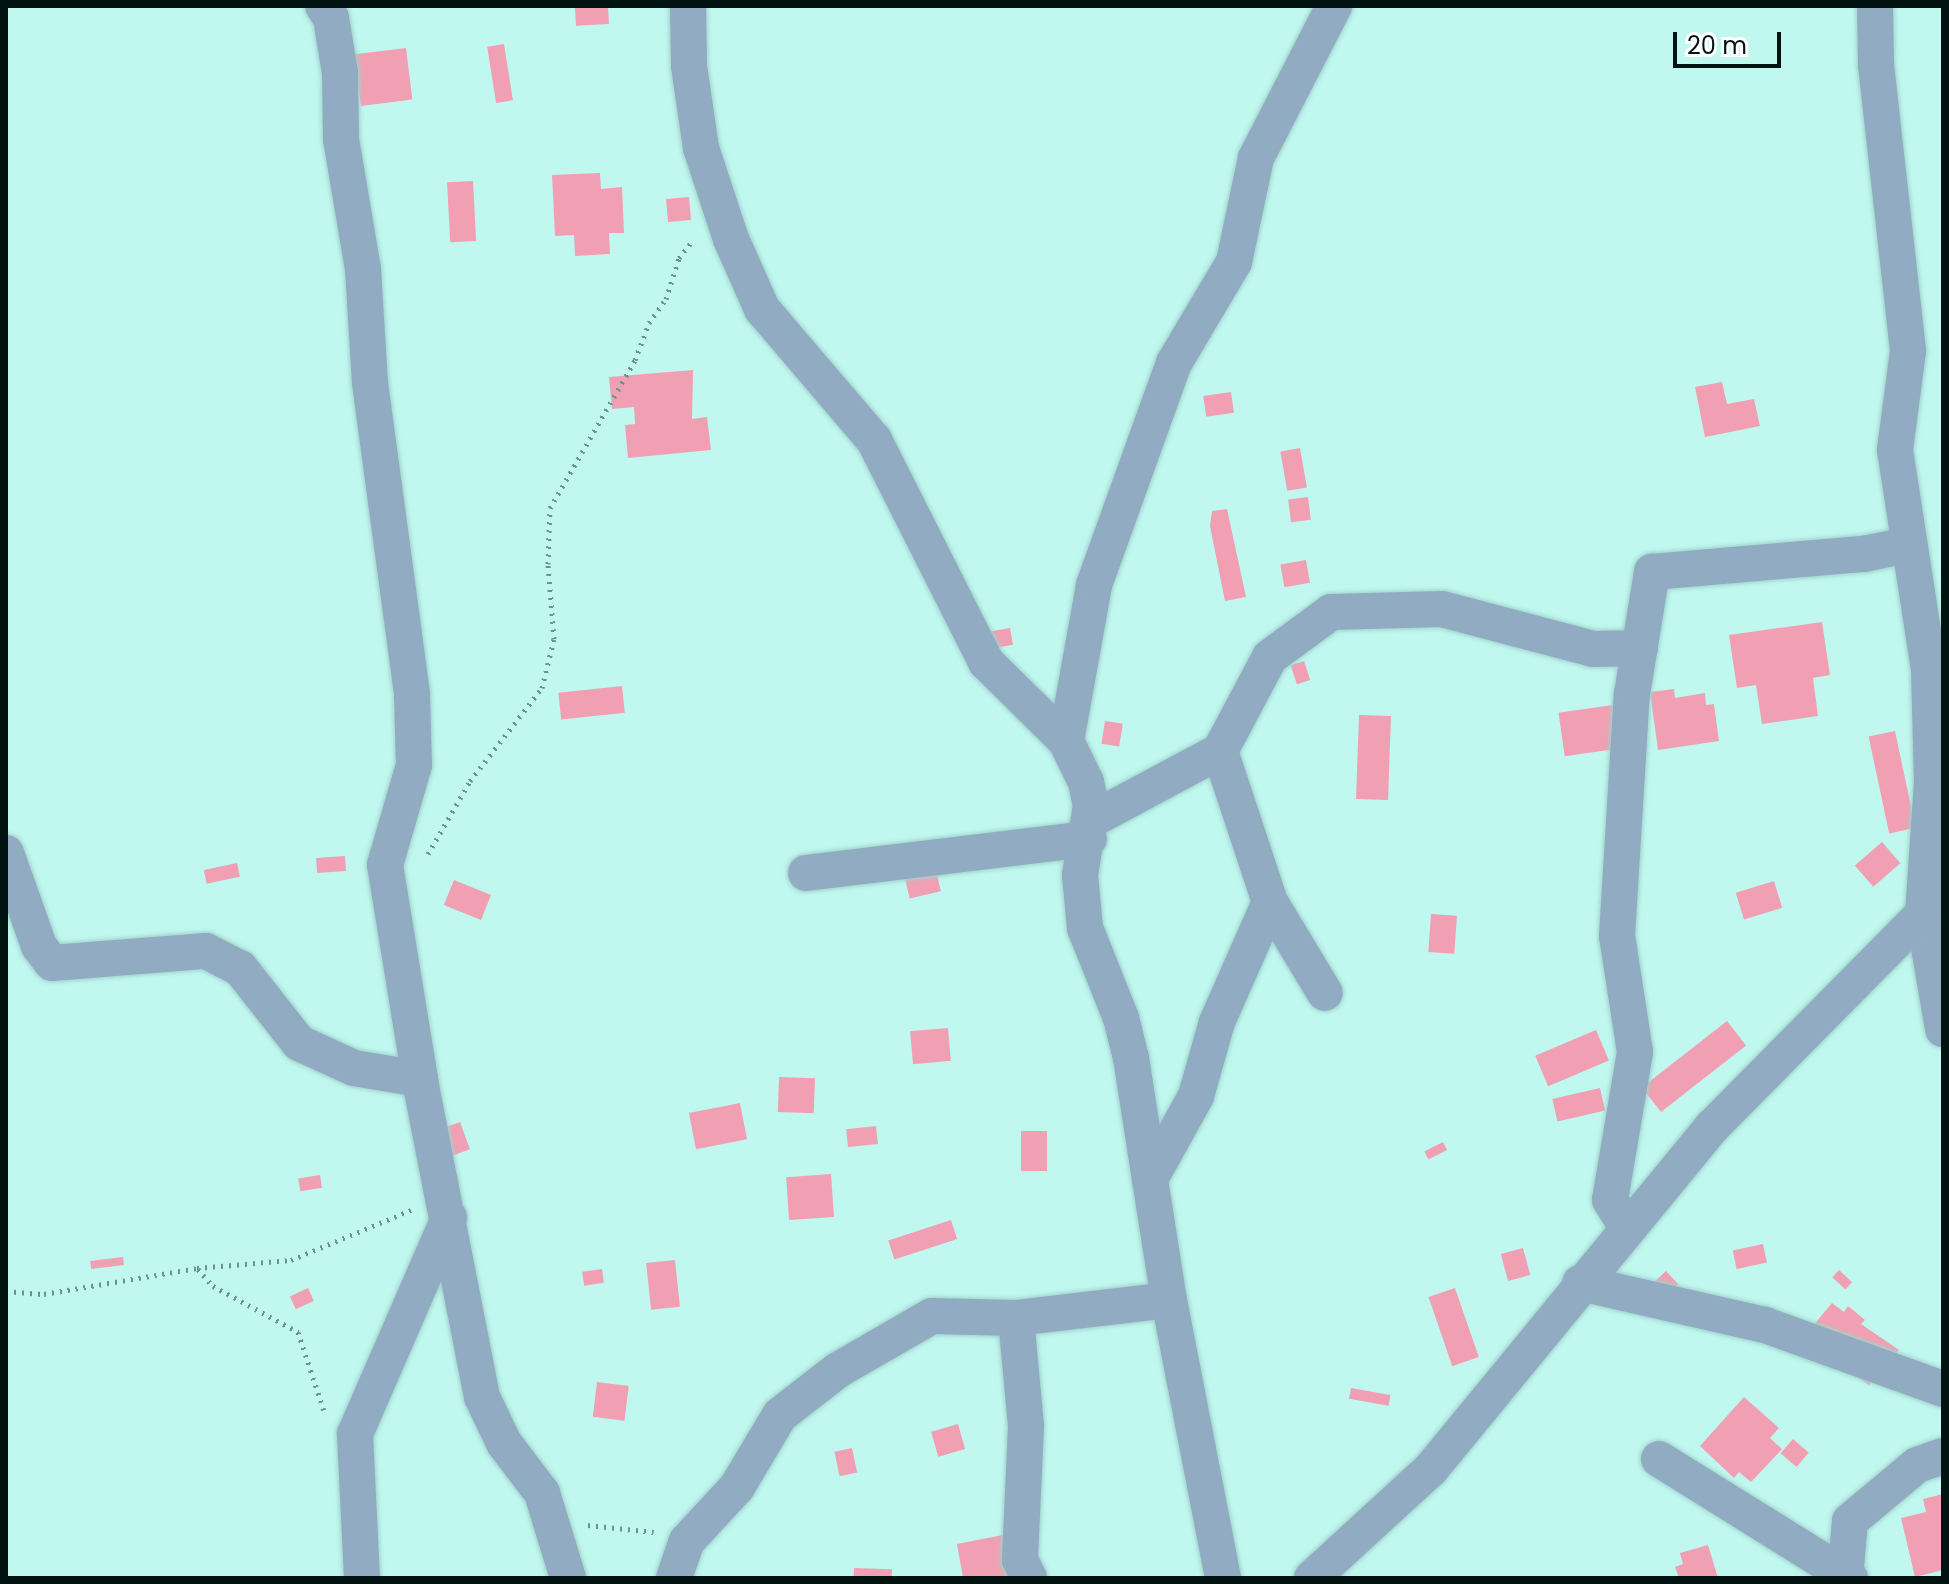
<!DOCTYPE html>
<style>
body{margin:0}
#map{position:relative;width:1949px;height:1584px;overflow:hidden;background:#c0f8f0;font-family:Poppins,sans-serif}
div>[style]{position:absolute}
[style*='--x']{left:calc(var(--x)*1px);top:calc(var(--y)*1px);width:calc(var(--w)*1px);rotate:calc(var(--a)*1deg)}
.building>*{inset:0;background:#f0a0b2;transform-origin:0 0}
.path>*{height:5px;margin-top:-2.5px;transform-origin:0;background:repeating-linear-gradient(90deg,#6b928d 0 2px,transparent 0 8px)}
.roads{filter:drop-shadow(0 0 2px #a1d3cc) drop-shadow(0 0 2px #a1d3cc)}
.minor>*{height:36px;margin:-18px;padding:0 18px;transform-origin:18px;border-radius:18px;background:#91abc2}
span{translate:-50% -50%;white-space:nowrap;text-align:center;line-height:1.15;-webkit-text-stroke:6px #fff;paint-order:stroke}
.frame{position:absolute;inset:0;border:8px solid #011311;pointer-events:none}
.scale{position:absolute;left:1673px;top:32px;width:108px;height:36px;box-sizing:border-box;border:4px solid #011311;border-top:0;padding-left:10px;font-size:24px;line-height:28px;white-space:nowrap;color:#011311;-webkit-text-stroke:6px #fff;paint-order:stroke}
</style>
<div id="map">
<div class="building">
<i style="left:608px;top:6px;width:18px;height:33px;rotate:87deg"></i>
<i style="left:504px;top:44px;width:57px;height:17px;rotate:81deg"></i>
<i style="left:406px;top:48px;width:52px;height:52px;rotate:83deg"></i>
<i style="clip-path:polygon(600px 173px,601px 189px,622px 187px,624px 233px,609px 233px,610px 254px,575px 256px,574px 235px,555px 236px,552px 175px)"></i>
<i style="left:473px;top:181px;width:60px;height:26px;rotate:87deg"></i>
<i style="left:689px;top:197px;width:23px;height:23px;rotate:85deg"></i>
<i style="clip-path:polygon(693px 370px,692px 419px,707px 417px,711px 450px,628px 458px,625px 425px,635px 424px,634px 407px,612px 409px,609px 377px)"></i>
<i style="clip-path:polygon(1722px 382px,1727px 404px,1754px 399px,1760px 426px,1705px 437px,1695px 387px)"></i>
<i style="left:1231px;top:392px;width:21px;height:28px;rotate:82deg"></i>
<i style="left:1300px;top:448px;width:40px;height:20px;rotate:80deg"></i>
<i style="left:1308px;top:497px;width:23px;height:20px;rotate:83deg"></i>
<i style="clip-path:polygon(1227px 509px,1246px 597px,1225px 601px,1210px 526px,1212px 511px)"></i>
<i style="left:1306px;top:560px;width:23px;height:26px;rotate:80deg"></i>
<i style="clip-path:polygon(1822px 622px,1830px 675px,1813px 678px,1818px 716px,1762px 724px,1756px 685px,1737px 688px,1729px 635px)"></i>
<i style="left:1010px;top:628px;width:17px;height:25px;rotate:80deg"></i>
<i style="left:1304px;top:661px;width:20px;height:14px;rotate:72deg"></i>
<i style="left:622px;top:686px;width:27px;height:64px;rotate:84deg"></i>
<i style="clip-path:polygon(1674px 689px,1675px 698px,1705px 693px,1706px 705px,1714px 704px,1719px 741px,1658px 750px,1650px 692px)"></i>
<i style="left:1613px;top:705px;width:44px;height:55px;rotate:82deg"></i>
<i style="left:1359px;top:715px;width:32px;height:84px;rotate:2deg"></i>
<i style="left:1105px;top:721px;width:18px;height:23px;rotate:9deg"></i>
<i style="left:1895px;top:731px;width:99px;height:27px;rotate:78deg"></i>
<i style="left:1882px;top:842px;width:28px;height:36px;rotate:49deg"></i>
<i style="left:345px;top:856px;width:15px;height:29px;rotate:86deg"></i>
<i style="left:237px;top:863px;width:14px;height:34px;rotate:78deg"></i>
<i style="left:935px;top:866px;width:26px;height:32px;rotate:77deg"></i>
<i style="left:454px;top:880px;width:40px;height:27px;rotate:22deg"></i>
<i style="left:1774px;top:881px;width:28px;height:40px;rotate:73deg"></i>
<i style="left:1431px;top:914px;width:26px;height:38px;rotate:4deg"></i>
<i style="left:1727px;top:1021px;width:31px;height:108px;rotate:52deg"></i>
<i style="left:948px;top:1028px;width:33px;height:38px;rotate:85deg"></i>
<i style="left:1596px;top:1030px;width:33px;height:66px;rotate:67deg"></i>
<i style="left:779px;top:1077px;width:36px;height:35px;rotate:2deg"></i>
<i style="left:1600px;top:1088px;width:23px;height:49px;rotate:77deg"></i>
<i style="left:740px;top:1103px;width:37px;height:52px;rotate:79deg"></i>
<i style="left:460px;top:1122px;width:29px;height:19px;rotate:70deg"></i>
<i style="left:876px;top:1126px;width:18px;height:30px;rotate:84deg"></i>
<i style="left:1021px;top:1131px;width:26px;height:40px"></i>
<i style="left:1443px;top:1142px;width:9px;height:21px;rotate:63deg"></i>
<i style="left:831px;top:1174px;width:43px;height:45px;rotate:86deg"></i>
<i style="left:320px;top:1175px;width:13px;height:22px;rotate:81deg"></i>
<i style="left:951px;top:1220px;width:20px;height:66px;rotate:72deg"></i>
<i style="left:1763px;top:1244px;width:19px;height:31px;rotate:78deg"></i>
<i style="left:1523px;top:1248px;width:28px;height:23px;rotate:75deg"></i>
<i style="left:123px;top:1257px;width:8px;height:33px;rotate:83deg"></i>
<i style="left:675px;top:1260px;width:47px;height:29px;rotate:84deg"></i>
<i style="left:602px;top:1269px;width:14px;height:20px;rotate:82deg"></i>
<i style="left:1839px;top:1270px;width:18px;height:10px;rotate:43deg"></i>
<i style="left:1666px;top:1271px;width:18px;height:21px;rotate:47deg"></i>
<i style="left:308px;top:1288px;width:14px;height:20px;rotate:65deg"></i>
<i style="left:1455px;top:1288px;width:73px;height:28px;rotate:71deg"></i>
<i style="clip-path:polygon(1832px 1303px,1844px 1312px,1848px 1306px,1865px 1320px,1861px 1324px,1899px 1350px,1869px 1385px,1803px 1338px)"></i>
<i style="left:597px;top:1382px;width:32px;height:35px;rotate:7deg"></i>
<i style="left:1351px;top:1388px;width:40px;height:11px;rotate:10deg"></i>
<i style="clip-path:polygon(1744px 1397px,1779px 1428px,1770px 1438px,1782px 1449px,1751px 1482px,1739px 1472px,1734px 1478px,1700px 1446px)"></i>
<i style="left:958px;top:1424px;width:26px;height:28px;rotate:74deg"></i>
<i style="left:1793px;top:1439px;width:21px;height:19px;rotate:41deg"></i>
<i style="left:852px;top:1448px;width:25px;height:18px;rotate:78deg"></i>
<i style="clip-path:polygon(1943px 1494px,1943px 1570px,1915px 1577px,1901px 1518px,1926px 1512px,1923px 1499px)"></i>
<i style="clip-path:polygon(1003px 1535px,1011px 1578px,963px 1578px,957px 1544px)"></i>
<i style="clip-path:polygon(1708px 1545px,1718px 1578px,1679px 1578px,1675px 1567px,1683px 1564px,1680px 1553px)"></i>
<i style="left:854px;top:1568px;width:38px;height:10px;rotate:2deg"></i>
</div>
<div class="path">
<i style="--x:428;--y:854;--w:84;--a:-60.1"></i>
<i style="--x:470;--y:781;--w:118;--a:-52.3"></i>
<i style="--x:542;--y:688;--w:50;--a:-76.2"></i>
<i style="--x:554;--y:639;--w:75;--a:-94.6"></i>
<i style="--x:548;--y:564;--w:56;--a:-88"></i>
<i style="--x:550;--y:508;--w:171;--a:-60.1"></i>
<i style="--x:635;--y:360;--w:40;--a:-69"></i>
<i style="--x:649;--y:323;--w:29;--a:-55"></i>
<i style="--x:666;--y:299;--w:43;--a:-72.4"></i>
<i style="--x:679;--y:258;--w:23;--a:-52"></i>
<i style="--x:198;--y:1269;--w:23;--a:49"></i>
<i style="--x:213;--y:1286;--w:97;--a:28.4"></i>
<i style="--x:298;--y:1332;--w:86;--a:71.8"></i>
<i style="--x:6;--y:1291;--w:38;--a:5"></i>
<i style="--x:44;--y:1294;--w:155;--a:-9.6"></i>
<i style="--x:197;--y:1268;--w:94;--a:-4.9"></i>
<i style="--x:291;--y:1260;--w:130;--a:-22.6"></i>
<i style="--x:588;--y:1525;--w:66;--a:6.1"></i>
</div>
<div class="roads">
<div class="minor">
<i style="--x:323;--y:6;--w:14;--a:56"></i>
<i style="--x:331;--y:18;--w:56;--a:80.7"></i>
<i style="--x:340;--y:73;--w:66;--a:89.1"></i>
<i style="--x:341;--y:139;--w:132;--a:80.4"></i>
<i style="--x:363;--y:269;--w:114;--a:86.5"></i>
<i style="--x:370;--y:383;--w:315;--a:82.3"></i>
<i style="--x:412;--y:695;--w:70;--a:88.4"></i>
<i style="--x:414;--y:765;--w:104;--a:106.2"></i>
<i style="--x:385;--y:865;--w:224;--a:80.7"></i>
<i style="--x:421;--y:1086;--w:317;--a:78.9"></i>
<i style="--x:482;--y:1397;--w:51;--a:64.4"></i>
<i style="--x:504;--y:1443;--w:63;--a:52.8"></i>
<i style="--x:542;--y:1493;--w:89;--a:73"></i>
<i style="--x:688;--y:6;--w:60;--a:89"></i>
<i style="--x:689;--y:66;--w:83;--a:81.7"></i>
<i style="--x:701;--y:148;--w:96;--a:71.8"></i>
<i style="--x:731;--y:239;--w:77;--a:66.1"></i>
<i style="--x:762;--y:309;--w:172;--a:49.5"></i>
<i style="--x:874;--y:440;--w:249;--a:63.2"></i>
<i style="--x:986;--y:662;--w:112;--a:44.6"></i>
<i style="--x:1066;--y:741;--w:46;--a:64"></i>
<i style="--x:1086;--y:782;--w:24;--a:78"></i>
<i style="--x:1091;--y:805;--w:71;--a:98.9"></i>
<i style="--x:1080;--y:875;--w:53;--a:84.6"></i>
<i style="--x:1085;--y:928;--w:97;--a:68.2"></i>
<i style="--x:1121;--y:1018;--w:41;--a:76"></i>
<i style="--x:1131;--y:1058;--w:245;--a:81.1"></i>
<i style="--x:1169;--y:1300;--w:283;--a:79"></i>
<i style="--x:1875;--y:6;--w:59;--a:89"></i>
<i style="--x:1876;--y:65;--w:288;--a:83.6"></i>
<i style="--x:1908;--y:351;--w:100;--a:97.5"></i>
<i style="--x:1895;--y:450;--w:222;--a:81.2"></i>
<i style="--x:1929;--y:669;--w:113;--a:88.5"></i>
<i style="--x:1932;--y:782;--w:131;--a:93.9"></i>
<i style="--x:1923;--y:913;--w:118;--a:80.2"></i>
<i style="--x:1066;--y:741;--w:158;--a:-79.8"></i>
<i style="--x:1094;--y:585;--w:236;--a:-70.2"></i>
<i style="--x:1174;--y:363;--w:117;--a:-59.3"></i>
<i style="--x:1234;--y:262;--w:106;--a:-78.1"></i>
<i style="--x:1256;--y:158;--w:171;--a:-62.8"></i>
<i style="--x:1220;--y:751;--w:159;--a:71.7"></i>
<i style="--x:1270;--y:902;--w:106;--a:58.9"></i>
<i style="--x:1091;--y:820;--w:146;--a:-28.1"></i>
<i style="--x:1220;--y:751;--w:106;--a:-62"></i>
<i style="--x:1270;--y:657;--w:76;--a:-36.4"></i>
<i style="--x:1331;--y:612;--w:111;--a:-1.5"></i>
<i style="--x:1442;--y:609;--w:156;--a:14.8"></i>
<i style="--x:1593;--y:649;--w:47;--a:-1.2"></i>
<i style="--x:6;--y:853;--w:99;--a:70.5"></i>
<i style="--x:39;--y:946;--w:21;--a:53"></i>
<i style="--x:52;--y:963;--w:154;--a:-4.5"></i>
<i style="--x:206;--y:951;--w:38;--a:27"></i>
<i style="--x:240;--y:968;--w:95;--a:51.8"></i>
<i style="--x:299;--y:1043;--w:60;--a:24.4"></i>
<i style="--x:354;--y:1068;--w:67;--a:9.5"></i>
<i style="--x:806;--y:873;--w:285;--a:-6.9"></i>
<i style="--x:1150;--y:1179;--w:95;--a:-61"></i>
<i style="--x:1196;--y:1096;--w:77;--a:-74.2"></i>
<i style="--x:1217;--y:1022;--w:131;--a:-66.2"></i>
<i style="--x:1627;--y:1228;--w:33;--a:-121"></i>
<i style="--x:1610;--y:1200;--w:150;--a:-80.4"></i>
<i style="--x:1635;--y:1052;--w:117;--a:-98.8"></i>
<i style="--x:1617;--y:936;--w:242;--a:-86.5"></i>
<i style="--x:1632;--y:694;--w:124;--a:-80.7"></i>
<i style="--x:1652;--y:572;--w:213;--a:-4.9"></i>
<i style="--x:1864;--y:554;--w:45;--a:-11.6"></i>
<i style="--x:1580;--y:1283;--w:190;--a:12.8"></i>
<i style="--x:1765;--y:1325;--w:189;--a:19.8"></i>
<i style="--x:1016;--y:1318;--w:108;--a:84.7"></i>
<i style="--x:1026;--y:1426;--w:134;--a:92.6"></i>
<i style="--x:1020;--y:1560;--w:20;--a:63"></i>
<i style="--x:1659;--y:1459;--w:225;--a:31.9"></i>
<i style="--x:362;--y:1578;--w:144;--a:-92.8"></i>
<i style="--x:355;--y:1434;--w:236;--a:-66.5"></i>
<i style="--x:674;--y:1578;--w:39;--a:-71"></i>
<i style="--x:687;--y:1541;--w:74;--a:-47.2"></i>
<i style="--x:737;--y:1487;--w:84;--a:-59.2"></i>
<i style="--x:780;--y:1415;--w:73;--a:-37.8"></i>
<i style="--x:838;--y:1370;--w:108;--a:-29.9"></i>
<i style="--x:932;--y:1316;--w:84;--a:1.4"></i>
<i style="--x:1016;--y:1318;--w:154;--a:-6.7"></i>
<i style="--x:1312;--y:1578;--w:161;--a:-42.5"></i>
<i style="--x:1431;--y:1469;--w:443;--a:-50.6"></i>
<i style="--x:1712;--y:1127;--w:318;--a:-45.3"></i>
<i style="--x:1845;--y:1578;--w:57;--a:-85"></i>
<i style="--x:1850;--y:1521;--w:87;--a:-39.9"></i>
<i style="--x:1917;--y:1465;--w:28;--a:-19"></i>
</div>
</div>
<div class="frame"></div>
<div class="scale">20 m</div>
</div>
